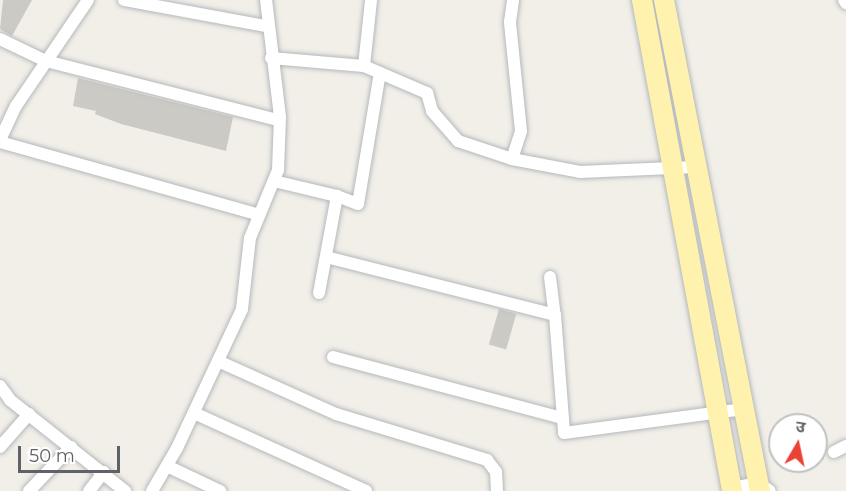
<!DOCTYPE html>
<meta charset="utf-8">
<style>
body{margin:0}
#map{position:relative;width:846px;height:491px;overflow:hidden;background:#f1efe8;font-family:Montserrat,"Noto Sans Devanagari",sans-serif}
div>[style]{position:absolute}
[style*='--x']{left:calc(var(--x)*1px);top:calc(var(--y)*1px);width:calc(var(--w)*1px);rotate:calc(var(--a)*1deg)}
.building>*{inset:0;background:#cccac5;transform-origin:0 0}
.roads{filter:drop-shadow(0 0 2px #b5b8bc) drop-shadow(0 0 2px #b5b8bc)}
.minor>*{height:12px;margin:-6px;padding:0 6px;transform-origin:6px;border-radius:6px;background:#fff}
.primary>*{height:20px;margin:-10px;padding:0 10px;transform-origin:10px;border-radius:10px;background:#fff2af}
span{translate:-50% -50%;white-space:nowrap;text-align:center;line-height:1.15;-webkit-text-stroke:4.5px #fff;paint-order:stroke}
.north{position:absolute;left:768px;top:413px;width:60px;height:60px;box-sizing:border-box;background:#fff;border:2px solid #bfc1c3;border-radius:50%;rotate:9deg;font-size:16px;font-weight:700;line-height:24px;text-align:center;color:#5f6368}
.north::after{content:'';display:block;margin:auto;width:21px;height:27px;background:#ea4335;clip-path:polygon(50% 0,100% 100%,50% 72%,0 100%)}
.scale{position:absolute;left:18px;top:446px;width:102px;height:27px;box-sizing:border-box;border:3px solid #5f6368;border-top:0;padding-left:8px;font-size:18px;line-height:21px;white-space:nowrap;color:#5f6368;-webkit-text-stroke:4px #fff;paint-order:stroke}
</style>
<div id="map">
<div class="building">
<i style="clip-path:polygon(3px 0,32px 0,12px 36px,0 29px)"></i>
<i style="clip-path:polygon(78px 78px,233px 117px,226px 151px,121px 124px,95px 114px,96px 111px,73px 106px)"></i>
<i style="left:499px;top:309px;width:18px;height:37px;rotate:16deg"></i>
</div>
<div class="roads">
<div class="minor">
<i style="--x:124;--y:0;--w:144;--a:10.4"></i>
<i style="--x:844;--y:0;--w:4;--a:56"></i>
<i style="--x:0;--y:39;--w:51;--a:25.6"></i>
<i style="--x:46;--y:61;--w:238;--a:14.3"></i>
<i style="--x:271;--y:58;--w:93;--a:4.9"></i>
<i style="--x:364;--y:66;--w:69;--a:23.2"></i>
<i style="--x:427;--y:93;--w:19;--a:74"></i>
<i style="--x:432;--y:111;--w:40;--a:49"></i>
<i style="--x:458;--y:141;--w:57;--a:18.4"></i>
<i style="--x:512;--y:159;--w:69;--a:10.8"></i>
<i style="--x:580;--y:172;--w:115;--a:-2.5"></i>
<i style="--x:364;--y:66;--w:66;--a:-83.9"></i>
<i style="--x:0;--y:140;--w:38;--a:-65"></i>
<i style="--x:16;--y:106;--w:128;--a:-55.8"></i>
<i style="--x:0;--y:142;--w:269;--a:15.7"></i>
<i style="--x:512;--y:159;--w:29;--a:-72"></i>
<i style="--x:521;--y:131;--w:110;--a:-95.8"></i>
<i style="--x:510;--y:22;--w:22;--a:-82"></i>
<i style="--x:274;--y:181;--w:65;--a:13.4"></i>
<i style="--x:326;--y:257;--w:236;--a:14.2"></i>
<i style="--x:555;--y:315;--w:118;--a:85.6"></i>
<i style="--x:564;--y:433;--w:181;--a:-7.6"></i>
<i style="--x:550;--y:277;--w:38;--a:83"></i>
<i style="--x:319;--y:293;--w:99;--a:-79.5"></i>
<i style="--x:337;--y:196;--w:22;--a:21"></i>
<i style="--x:358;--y:204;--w:133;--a:-80.5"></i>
<i style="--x:333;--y:357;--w:238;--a:14.9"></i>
<i style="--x:218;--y:361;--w:129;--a:24.2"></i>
<i style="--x:336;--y:414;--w:158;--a:16.9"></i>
<i style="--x:487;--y:460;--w:15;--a:53"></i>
<i style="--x:496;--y:472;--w:19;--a:87"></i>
<i style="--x:0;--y:386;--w:17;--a:54"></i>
<i style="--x:10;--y:400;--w:147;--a:38.4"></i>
<i style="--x:194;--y:413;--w:189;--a:24.4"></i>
<i style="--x:0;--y:447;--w:44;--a:-48.7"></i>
<i style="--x:834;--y:452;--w:13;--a:-27"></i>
<i style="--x:167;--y:466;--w:59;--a:25.3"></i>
<i style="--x:732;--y:488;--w:26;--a:-11"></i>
<i style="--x:758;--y:483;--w:14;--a:34"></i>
<i style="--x:29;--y:491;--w:61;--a:-46.3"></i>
<i style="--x:89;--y:491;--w:24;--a:-52"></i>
<i style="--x:152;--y:491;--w:50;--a:-59.8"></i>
<i style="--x:177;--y:448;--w:153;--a:-64.9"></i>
<i style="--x:242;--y:309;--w:71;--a:-83.6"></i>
<i style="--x:250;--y:238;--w:74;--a:-67.6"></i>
<i style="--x:278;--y:170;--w:53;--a:-87.8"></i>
<i style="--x:280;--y:117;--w:118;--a:-96.8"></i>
</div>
<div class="primary">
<i style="--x:642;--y:0;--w:499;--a:79.6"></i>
<i style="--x:664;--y:0;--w:500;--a:78.94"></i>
</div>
</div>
<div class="north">उ</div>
<div class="scale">50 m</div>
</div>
